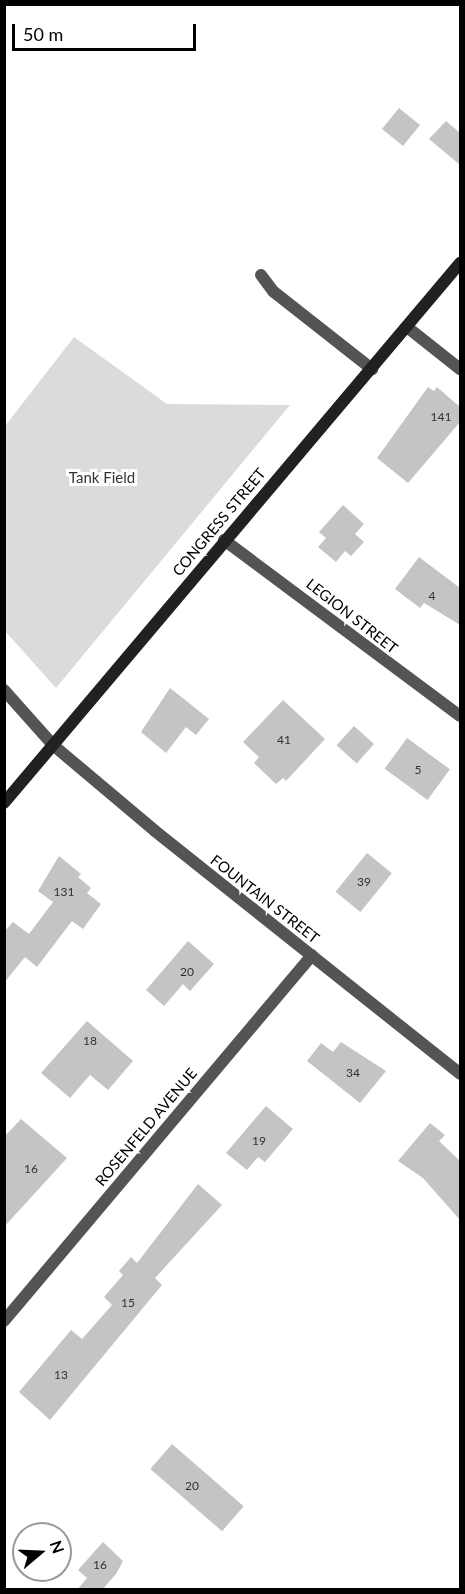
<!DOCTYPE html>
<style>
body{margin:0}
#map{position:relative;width:465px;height:1594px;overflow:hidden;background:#fff;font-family:Lato,sans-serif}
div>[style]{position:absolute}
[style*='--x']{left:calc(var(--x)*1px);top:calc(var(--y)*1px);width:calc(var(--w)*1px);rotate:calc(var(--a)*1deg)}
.green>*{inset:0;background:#dbdbdb}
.building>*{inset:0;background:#c4c4c4;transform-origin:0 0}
.minor>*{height:12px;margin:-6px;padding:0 6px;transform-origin:6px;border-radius:6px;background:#545454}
.tertiary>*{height:12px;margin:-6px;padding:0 6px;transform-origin:6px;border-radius:6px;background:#545454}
.secondary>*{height:12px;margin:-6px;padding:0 6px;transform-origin:6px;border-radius:6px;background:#212121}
span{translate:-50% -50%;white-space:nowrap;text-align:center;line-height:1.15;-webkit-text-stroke:6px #fff;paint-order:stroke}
.number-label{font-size:12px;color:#313131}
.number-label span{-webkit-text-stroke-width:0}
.park-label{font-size:15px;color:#323232}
.street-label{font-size:15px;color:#000}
.frame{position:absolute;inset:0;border:6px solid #000;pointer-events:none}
.north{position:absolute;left:12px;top:1522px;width:60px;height:60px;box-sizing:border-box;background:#fff;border:2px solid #999;border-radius:50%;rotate:71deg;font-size:16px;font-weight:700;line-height:24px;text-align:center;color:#000}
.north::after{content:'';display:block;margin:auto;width:21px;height:27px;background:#000;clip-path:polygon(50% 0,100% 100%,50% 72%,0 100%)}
.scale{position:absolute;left:12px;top:24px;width:184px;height:27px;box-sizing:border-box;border:3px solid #000;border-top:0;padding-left:8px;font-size:18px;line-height:21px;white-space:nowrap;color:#000;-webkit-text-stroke:4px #fff;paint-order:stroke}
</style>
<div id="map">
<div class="green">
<i style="clip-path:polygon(74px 337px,167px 404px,290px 405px,56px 688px,5px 631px,5px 426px)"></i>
</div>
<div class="building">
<i style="left:399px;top:108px;width:27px;height:27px;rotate:39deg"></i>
<i style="clip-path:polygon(446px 121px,460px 133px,460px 165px,429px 139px)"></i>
<i style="clip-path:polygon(428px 387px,434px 391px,437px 387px,460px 407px,460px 422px,408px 483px,377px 458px)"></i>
<i style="clip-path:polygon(343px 505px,364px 524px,355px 534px,364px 542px,351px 556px,345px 551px,336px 562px,318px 547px,326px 538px,319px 532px)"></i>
<i style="clip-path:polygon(419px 557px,460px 588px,460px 625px,424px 603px,420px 608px,395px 589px)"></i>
<i style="clip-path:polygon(170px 688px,209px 719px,196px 735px,186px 727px,166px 753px,141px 732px)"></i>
<i style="clip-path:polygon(283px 700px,325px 739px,286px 781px,283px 778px,276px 784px,254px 763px,259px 757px,243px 742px)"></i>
<i style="left:354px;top:726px;width:27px;height:26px;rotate:42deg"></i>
<i style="left:407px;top:738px;width:53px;height:38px;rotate:36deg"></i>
<i style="left:367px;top:853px;width:32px;height:50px;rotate:39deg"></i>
<i style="clip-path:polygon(59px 856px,81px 874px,78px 877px,91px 888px,87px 893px,101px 904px,83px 929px,72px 921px,37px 967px,25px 957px,4px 983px,4px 932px,13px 922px,29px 934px,53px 902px,38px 891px)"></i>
<i style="clip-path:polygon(188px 941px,214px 964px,190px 991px,183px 984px,164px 1006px,146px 990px)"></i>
<i style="clip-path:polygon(87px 1021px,133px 1061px,108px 1090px,90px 1075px,70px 1098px,41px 1073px)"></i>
<i style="clip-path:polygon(341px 1042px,386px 1071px,360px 1103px,307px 1061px,321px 1043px,333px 1052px)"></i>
<i style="clip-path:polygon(266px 1106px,293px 1129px,265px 1162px,258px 1157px,247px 1170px,226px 1153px)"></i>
<i style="clip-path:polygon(21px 1119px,67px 1158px,4px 1227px,4px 1137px)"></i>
<i style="clip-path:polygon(430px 1123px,445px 1135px,439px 1141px,460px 1161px,460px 1220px,423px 1178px,398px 1161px)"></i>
<i style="clip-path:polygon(198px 1184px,222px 1205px,155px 1278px,162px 1285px,50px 1420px,19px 1392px,71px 1330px,82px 1339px,112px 1305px,104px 1297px,123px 1275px,119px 1271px,131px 1257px,137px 1263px)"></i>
<i style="left:172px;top:1444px;width:95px;height:33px;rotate:41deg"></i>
<i style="clip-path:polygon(103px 1542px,123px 1561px,116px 1574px,102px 1590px,77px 1590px,87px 1578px,78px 1570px)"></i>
</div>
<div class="minor">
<i style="--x:261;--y:275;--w:21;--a:53"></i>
<i style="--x:274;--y:292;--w:125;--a:38.2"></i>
<i style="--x:407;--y:327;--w:68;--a:38.4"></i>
<i style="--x:224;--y:540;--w:294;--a:36.7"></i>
<i style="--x:4;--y:1321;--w:478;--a:-49.9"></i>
</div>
<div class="tertiary">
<i style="--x:4;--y:690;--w:74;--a:48.3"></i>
<i style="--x:53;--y:745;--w:133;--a:40.1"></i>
<i style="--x:155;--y:831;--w:390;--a:38.5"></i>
</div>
<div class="secondary">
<i style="--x:4;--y:803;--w:707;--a:-49.82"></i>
</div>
<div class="number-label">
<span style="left:441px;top:417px">141</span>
<span style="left:432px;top:596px">4</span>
<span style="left:284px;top:740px">41</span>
<span style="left:418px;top:770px">5</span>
<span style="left:364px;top:882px">39</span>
<span style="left:64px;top:892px">131</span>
<span style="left:187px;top:972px">20</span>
<span style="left:90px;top:1041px">18</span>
<span style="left:353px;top:1073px">34</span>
<span style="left:259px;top:1141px">19</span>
<span style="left:31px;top:1169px">16</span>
<span style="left:128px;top:1303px">15</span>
<span style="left:61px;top:1375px">13</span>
<span style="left:192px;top:1486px">20</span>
<span style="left:100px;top:1565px">16</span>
</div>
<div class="park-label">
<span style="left:102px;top:478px">Tank Field</span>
</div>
<div class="street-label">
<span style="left:219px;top:522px;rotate:-50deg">CONGRESS STREET</span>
<span style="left:352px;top:616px;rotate:38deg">LEGION STREET</span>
<span style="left:265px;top:899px;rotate:38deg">FOUNTAIN STREET</span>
<span style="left:146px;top:1127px;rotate:-50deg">ROSENFELD AVENUE</span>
</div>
<div class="frame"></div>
<div class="north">N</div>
<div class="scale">50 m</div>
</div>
